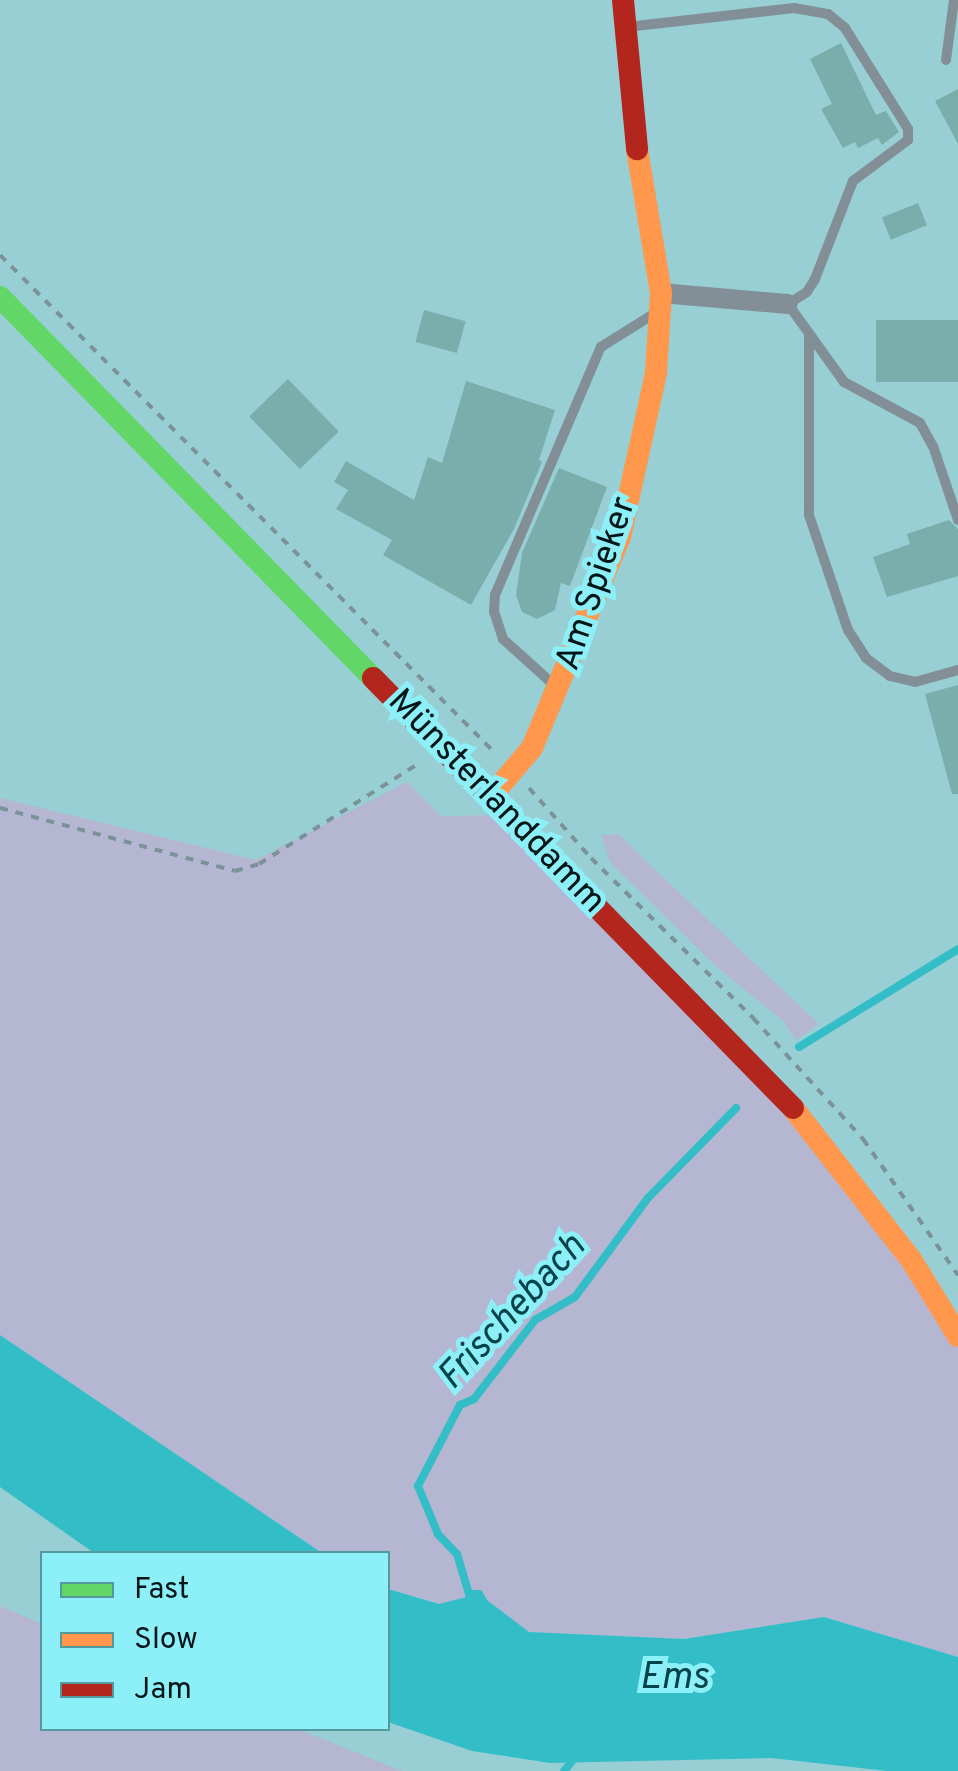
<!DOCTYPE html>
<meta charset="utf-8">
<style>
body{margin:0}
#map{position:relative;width:958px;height:1771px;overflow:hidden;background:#98cfd4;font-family:Overpass,sans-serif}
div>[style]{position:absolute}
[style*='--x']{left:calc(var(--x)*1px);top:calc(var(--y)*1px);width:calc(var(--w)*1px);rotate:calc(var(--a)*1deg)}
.green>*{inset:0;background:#b4b6d2}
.water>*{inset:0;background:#33bec7}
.stream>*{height:8px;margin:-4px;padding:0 4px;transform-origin:4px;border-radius:4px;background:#33bec7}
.building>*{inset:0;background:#7aaead;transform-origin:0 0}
.path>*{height:4px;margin-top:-2px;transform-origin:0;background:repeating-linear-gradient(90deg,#7a9298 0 8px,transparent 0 16px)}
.lane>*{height:10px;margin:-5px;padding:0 5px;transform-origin:5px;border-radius:5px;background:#838f97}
.street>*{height:20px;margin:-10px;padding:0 10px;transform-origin:10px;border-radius:10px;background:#838f97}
.fast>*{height:22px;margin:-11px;padding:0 11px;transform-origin:11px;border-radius:11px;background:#63d668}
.slow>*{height:22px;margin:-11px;padding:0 11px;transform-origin:11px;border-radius:11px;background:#ff974d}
.jam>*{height:22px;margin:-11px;padding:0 11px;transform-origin:11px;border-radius:11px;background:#b3261e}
span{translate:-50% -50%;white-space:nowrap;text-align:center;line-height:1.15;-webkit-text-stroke:10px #8df0f9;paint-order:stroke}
.street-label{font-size:35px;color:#011517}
.water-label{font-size:38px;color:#004348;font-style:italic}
.legend{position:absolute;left:40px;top:1551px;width:350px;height:180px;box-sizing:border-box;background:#8df0f9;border:2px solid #55989f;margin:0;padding:12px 18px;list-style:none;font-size:30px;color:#011517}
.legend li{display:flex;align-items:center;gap:20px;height:50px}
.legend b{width:50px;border:2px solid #55989f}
</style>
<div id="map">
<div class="green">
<i style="clip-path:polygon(407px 782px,441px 816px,509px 815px,729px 1040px,958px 1336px,958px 1657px,824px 1617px,684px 1639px,529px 1632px,479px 1594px,440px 1604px,388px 1589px,388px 1554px,322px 1553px,0 1335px,0 798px,256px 860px)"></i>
<i style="clip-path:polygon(619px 834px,651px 866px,819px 1024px,796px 1040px,782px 1020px,717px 967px,610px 862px,601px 835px)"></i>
<i style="clip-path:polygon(0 1606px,42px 1624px,42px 1728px,298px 1729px,402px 1771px,0 1771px)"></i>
</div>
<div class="water">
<i style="clip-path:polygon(0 1335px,322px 1553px,94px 1553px,0 1487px)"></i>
<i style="clip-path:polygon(388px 1589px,439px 1604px,479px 1594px,529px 1632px,684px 1639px,824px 1617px,958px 1657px,958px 1771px,887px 1771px,771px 1758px,550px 1763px,472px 1751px,388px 1722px)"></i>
</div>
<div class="stream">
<i style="--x:799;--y:1047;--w:187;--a:-31.6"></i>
<i style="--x:483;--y:1601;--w:8;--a:-120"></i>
<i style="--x:479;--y:1594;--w:10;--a:180"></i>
<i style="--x:469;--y:1594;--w:42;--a:-106.7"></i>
<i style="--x:457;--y:1554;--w:28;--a:-134"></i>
<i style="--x:438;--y:1534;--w:52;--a:-112.6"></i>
<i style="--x:418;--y:1486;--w:91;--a:-62.6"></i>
<i style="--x:460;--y:1405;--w:15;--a:-23"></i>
<i style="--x:474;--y:1399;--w:100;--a:-52.3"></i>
<i style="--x:535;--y:1320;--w:46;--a:-29.9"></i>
<i style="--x:575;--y:1297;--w:123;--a:-53.6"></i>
<i style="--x:648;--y:1198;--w:126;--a:-45.6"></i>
<i style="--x:564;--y:1771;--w:21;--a:-51"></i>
</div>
<div class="building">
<i style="clip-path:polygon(841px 43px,876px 115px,886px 111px,899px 132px,882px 145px,878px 138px,858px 148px,855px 142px,843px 148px,821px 109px,832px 104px,810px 59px)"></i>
<i style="clip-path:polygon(958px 89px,958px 144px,935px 101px)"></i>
<i style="left:918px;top:203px;width:24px;height:39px;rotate:68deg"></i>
<i style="left:424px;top:310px;width:43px;height:33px;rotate:15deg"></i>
<i style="left:958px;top:320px;width:62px;height:82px;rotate:90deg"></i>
<i style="left:288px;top:379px;width:73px;height:54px;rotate:46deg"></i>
<i style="clip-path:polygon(466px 381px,555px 410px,539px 460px,542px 462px,514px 529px,471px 605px,383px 555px,392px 540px,336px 509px,348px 490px,334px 482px,346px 461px,414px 500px,428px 457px,442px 463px)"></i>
<i style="clip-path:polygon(559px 468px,607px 487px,570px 586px,561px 583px,555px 610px,537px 619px,522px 612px,516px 595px,522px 553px)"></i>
<i style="clip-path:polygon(949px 520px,958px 529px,958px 576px,887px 597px,873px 557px,910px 544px,907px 534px)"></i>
<i style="clip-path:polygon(958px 685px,958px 794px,952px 794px,925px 694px)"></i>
</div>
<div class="path">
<i style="--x:0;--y:255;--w:702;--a:45.17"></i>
<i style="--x:529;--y:788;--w:94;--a:48.5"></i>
<i style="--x:591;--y:858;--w:228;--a:44.6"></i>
<i style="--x:753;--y:1018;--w:164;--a:47.7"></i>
<i style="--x:863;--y:1139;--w:166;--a:55.1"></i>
<i style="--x:0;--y:808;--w:243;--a:15"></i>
<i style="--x:235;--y:871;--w:25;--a:-16"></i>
<i style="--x:259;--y:864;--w:188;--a:-32.2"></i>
</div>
<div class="lane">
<i style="--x:627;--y:27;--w:168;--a:-6.5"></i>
<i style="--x:794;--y:8;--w:35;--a:10"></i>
<i style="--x:828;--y:14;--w:22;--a:39"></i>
<i style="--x:845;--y:28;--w:119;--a:58"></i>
<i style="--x:908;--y:129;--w:11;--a:90"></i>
<i style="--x:908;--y:140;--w:69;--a:143.3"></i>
<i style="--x:853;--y:181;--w:105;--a:111.2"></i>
<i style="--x:815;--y:279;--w:15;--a:122"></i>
<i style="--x:807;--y:292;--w:22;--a:148"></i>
<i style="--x:788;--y:304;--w:96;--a:54.3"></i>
<i style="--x:844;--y:382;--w:86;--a:28.3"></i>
<i style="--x:920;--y:423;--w:26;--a:61"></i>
<i style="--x:933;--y:446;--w:78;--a:71.3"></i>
<i style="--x:946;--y:60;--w:61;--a:-82.4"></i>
<i style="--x:809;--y:335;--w:180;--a:90"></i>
<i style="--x:809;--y:515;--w:121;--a:71.3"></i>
<i style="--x:848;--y:630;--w:33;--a:57"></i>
<i style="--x:866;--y:658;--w:30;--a:37"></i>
<i style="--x:890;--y:676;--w:26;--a:13"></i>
<i style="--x:915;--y:682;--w:45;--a:-15.6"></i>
<i style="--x:554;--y:685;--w:69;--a:-138"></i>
<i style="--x:503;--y:639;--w:28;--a:-108"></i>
<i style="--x:494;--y:612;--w:17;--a:-87"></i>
<i style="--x:495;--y:595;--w:270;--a:-66.9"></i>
<i style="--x:601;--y:347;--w:64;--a:-32.2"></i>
</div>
<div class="street">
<i style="--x:661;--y:293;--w:127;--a:5"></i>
</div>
<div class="fast">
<i style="--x:0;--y:297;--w:533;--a:45.61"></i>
</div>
<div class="slow">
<i style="--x:491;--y:796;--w:63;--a:-49.5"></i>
<i style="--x:532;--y:748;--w:229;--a:-67.4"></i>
<i style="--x:620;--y:537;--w:168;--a:-77.6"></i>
<i style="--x:656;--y:373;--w:80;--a:-86.4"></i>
<i style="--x:661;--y:293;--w:146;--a:-99.5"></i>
<i style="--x:793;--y:1108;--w:194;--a:52.1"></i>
<i style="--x:912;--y:1261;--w:88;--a:58.5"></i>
</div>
<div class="jam">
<i style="--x:623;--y:0;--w:150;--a:84.6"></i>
<i style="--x:373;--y:678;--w:601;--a:45.67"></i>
</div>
<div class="street-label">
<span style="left:597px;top:584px;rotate:-71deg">Am Spieker</span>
<span style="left:496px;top:802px;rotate:46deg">Münsterlanddamm</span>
</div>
<div class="water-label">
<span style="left:513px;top:1313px;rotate:-47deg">Frischebach</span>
<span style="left:674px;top:1679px">Ems</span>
</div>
<ul class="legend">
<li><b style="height:12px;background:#63d668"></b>Fast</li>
<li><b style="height:12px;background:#ff974d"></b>Slow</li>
<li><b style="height:12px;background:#b3261e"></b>Jam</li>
</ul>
</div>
